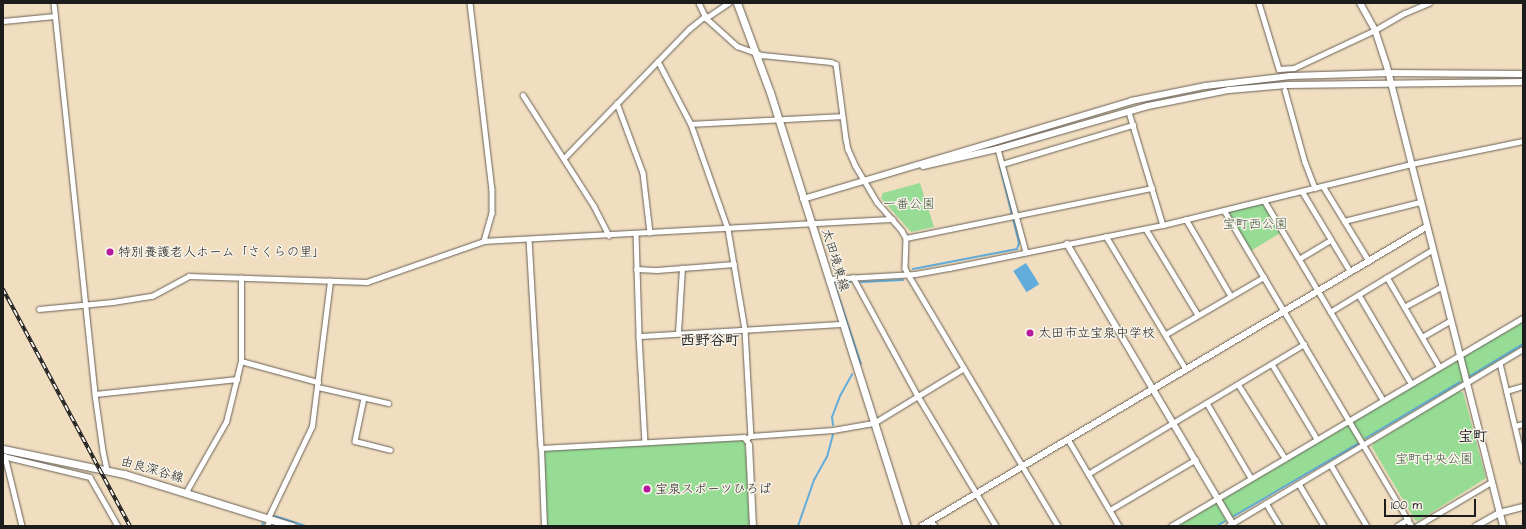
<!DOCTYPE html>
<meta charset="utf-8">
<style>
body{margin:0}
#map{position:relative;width:1526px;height:529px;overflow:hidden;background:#f1dec0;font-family:"Architects Daughter","Klee One",sans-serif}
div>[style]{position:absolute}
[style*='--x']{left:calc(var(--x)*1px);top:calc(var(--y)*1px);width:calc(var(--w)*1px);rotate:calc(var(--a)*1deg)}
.green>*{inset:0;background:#96dc95}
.water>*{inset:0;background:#61acda;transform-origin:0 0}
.stream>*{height:2px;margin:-1px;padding:0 1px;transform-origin:1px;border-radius:1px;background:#61acda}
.roads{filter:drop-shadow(0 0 1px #676055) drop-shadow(0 0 1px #676055)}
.minor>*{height:4.5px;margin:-2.25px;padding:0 2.25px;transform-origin:2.25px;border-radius:2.25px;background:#fff}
.tertiary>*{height:6px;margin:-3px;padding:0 3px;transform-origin:3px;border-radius:3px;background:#fff}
.secondary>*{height:7px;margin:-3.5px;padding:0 3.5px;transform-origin:3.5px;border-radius:3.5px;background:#fff}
.rail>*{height:3.5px;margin-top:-1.75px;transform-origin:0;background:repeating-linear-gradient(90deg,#f7f3e8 0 6px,#1c1c1c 0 12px);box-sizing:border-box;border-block:1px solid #1c1c1c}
.dots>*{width:11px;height:11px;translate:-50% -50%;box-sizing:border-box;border:2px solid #f7f3e8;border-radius:50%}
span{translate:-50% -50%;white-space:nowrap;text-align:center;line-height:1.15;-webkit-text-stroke:3px #f7f3e8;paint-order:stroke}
.park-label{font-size:13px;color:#415640}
.poi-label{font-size:13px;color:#1c1c1c}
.left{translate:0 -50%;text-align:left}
.street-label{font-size:13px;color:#1c1c1c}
.quarter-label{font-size:15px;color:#1c1c1c;font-weight:700}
.frame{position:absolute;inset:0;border:4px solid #1c1c1c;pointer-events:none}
.scale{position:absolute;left:1384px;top:499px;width:92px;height:18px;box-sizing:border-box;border:2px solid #1c1c1c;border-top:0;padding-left:5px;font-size:12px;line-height:14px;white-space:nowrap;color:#1c1c1c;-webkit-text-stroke:3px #f7f3e8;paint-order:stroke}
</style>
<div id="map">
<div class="green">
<i style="clip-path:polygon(920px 183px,934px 227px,911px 232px,881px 198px,883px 193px)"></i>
<i style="clip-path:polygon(1264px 200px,1282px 232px,1249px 252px,1224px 210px)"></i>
<i style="clip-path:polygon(1523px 320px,1523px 346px,1219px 526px,1178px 526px)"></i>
<i style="clip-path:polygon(1458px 391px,1463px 392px,1486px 478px,1418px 521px,1415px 520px,1372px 447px,1374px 443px)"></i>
<i style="clip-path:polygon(742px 440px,745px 442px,750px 526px,547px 526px,543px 452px,545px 450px)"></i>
</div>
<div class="water">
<i style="left:1026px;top:263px;width:25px;height:15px;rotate:58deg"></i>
</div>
<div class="stream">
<i style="--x:913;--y:269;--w:106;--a:-10.9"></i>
<i style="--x:1017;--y:249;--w:6;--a:-72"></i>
<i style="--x:1019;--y:243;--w:79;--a:-103.9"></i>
<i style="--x:850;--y:282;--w:13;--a:176"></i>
<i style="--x:837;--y:283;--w:4;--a:124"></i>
<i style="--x:835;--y:286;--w:82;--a:71.6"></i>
<i style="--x:861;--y:282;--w:42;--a:-2.7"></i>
<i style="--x:1470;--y:376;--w:62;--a:-31.1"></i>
<i style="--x:833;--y:425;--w:8;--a:-97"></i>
<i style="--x:832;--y:417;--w:22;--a:-69"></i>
<i style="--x:840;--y:396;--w:25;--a:-61"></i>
<i style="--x:1366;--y:438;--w:109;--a:-30.8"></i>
<i style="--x:275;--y:516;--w:33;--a:18"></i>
<i style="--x:1234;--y:516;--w:143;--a:-30.3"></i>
<i style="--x:262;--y:526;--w:3;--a:-72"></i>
<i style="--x:798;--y:526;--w:49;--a:-70.8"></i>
<i style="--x:814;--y:480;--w:26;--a:-61"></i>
<i style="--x:827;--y:457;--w:23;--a:-75"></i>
<i style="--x:1217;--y:526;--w:9;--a:-32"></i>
</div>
<div class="roads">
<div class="minor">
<i style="--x:54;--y:3;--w:393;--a:84"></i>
<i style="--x:95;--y:394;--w:58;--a:82"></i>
<i style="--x:103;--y:451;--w:19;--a:78"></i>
<i style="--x:470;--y:3;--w:187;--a:83.3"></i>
<i style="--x:492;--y:189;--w:24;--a:90"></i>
<i style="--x:492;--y:213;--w:29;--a:106"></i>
<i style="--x:699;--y:3;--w:17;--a:65"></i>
<i style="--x:706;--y:18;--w:42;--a:42.1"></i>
<i style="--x:737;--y:46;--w:27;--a:20"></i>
<i style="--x:762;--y:55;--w:69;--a:5.8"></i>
<i style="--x:831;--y:62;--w:5;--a:22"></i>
<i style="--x:836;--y:64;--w:76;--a:82.4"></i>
<i style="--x:846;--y:139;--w:10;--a:79"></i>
<i style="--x:848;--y:149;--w:17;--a:66"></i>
<i style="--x:855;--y:165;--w:43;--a:59.3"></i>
<i style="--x:877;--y:202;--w:38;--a:49"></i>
<i style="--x:902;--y:231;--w:8;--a:60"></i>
<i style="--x:906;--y:238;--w:30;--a:92"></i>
<i style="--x:905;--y:268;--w:7;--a:63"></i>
<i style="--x:908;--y:274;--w:293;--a:59.2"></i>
<i style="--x:1259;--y:3;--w:69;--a:73.1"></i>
<i style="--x:1279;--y:69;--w:15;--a:-4"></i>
<i style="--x:1294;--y:68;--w:89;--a:-25.1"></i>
<i style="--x:1375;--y:30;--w:34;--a:-30"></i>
<i style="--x:1405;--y:13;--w:26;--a:-23"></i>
<i style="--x:706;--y:18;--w:27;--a:-34"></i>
<i style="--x:3;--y:21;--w:52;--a:-5.5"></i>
<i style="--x:658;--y:61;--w:71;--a:62.4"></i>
<i style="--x:691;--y:124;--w:111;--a:70.6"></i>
<i style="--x:728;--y:229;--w:102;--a:80.4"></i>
<i style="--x:745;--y:330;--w:106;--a:86.8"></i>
<i style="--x:751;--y:436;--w:5;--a:143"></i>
<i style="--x:1285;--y:90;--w:75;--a:74.5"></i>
<i style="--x:1305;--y:162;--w:28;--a:69"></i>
<i style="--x:523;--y:95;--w:132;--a:57.4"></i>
<i style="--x:594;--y:206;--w:33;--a:63"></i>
<i style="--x:617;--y:103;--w:75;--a:69.6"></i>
<i style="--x:643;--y:173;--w:60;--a:83.3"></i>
<i style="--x:1129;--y:112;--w:118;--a:73.3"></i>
<i style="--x:691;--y:124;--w:151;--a:-3"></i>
<i style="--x:998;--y:149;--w:107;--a:74.8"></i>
<i style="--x:564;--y:158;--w:180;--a:-45.9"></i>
<i style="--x:689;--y:29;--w:21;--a:-39"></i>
<i style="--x:1002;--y:164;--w:137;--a:-16.6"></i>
<i style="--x:1323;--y:186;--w:88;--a:58.5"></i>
<i style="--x:1302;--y:191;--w:93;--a:59"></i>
<i style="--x:1264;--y:200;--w:233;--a:59.2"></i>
<i style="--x:1224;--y:210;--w:368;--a:59.3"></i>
<i style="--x:1186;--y:219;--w:89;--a:59.7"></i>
<i style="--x:1344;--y:221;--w:78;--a:-14"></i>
<i style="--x:1146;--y:229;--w:100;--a:58.8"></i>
<i style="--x:636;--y:233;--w:103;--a:88.3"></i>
<i style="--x:639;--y:336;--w:106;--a:86.8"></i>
<i style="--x:1106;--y:236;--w:155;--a:59"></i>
<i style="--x:906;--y:238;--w:251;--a:-11.5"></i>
<i style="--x:529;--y:239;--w:209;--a:86.7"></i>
<i style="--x:1299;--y:259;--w:37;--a:-31"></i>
<i style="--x:636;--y:269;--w:21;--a:3"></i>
<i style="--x:657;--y:270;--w:77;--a:-4.5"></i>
<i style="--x:853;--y:277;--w:136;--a:61.4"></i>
<i style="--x:918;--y:396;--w:152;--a:59"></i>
<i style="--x:1387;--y:277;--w:103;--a:59.7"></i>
<i style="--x:828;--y:279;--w:87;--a:-3.3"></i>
<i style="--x:915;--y:274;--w:35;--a:-10"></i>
<i style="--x:949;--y:268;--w:218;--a:-11.4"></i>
<i style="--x:1163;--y:225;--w:255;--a:-13.8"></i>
<i style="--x:1411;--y:164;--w:114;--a:-11.6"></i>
<i style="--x:1359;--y:295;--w:102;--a:59.4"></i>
<i style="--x:1404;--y:307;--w:42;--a:-28.4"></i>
<i style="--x:39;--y:309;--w:74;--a:-5.4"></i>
<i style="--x:113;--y:302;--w:39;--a:-9"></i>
<i style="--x:152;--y:296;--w:42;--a:-28.4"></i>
<i style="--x:189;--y:276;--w:178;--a:1.9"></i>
<i style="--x:367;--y:282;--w:124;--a:-19.3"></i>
<i style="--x:484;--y:241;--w:409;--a:-3.1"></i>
<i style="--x:1330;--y:312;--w:119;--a:-31.3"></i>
<i style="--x:678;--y:333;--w:65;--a:-86.5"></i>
<i style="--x:1166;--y:334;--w:113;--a:-30.2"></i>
<i style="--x:639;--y:336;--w:203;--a:-3.4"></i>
<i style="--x:1422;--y:337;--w:32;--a:-30"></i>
<i style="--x:241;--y:361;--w:80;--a:15.3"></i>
<i style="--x:1500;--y:363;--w:100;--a:76.7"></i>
<i style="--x:1272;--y:364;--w:87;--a:59"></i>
<i style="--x:1238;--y:384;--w:88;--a:57.6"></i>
<i style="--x:318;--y:387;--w:72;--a:12.9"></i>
<i style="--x:1506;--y:391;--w:18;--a:-16"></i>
<i style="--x:95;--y:394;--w:143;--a:-6"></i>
<i style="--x:364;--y:398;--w:44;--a:101.8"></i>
<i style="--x:355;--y:441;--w:36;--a:14"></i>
<i style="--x:1207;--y:403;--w:87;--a:59.6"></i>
<i style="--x:1515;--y:426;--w:8;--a:-14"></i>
<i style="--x:751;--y:436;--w:82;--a:-4.2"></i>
<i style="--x:833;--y:430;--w:42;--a:-9.7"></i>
<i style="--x:874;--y:423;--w:105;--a:-31.4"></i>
<i style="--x:1068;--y:439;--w:101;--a:59.6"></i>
<i style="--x:3;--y:456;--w:89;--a:13.6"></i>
<i style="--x:90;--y:477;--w:56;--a:60.3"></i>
<i style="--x:5;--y:456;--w:72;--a:76.3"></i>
<i style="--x:1331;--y:465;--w:71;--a:59.5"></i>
<i style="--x:1088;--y:474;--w:252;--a:-31"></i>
<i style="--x:1299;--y:484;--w:49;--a:59.2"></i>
<i style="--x:186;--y:492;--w:81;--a:-60.3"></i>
<i style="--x:226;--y:422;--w:63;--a:-76.2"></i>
<i style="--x:241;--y:361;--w:83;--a:-90"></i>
<i style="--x:1266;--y:503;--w:27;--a:59"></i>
<i style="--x:1110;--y:510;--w:99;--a:-30.5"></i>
<i style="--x:268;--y:518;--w:102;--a:-64.4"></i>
<i style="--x:312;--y:426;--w:146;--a:-82.9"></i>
<i style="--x:931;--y:521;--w:6;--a:51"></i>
<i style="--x:267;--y:526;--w:8;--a:-67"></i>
<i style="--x:544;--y:526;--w:78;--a:-92.2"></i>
<i style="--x:541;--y:448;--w:203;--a:-3.1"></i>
<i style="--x:744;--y:437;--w:6;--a:51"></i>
<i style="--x:1171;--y:526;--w:409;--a:-30.6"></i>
<i style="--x:1228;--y:526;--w:344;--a:-31"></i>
<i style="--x:1397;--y:526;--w:13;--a:-32"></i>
<i style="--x:1417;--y:526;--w:86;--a:-30.7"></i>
</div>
<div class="tertiary">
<i style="--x:1360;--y:3;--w:31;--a:61"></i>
<i style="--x:1375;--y:30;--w:35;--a:72"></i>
<i style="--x:1386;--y:63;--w:478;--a:75.8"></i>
<i style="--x:923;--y:166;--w:77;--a:-12.8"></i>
<i style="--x:998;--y:149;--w:156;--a:-16"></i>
<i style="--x:1148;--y:106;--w:83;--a:-11.2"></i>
<i style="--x:1229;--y:90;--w:58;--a:-4.9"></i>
<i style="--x:1287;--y:85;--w:236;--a:-0.7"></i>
<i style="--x:803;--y:199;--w:342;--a:-16.6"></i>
<i style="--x:1131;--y:101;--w:76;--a:-11.5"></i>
<i style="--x:1205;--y:86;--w:86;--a:-6.7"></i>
<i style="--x:1290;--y:76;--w:98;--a:-1.8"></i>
<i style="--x:1388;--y:73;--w:135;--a:0.4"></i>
<i style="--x:1067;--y:244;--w:328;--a:59.4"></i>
<i style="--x:749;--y:445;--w:81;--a:87.2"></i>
<i style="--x:922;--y:526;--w:586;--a:-30.68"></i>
<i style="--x:1476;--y:526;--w:26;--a:-29"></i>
<i style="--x:1499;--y:513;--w:25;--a:-14"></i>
</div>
<div class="secondary">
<i style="--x:737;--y:3;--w:95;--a:69.7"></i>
<i style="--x:770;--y:92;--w:455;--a:72.5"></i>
<i style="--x:3;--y:449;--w:124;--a:11.7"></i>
<i style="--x:124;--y:474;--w:176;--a:17.2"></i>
</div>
</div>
<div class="rail">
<i style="--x:3;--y:289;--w:269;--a:61.8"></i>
</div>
<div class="dots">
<i style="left:110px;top:252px;background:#b5179e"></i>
<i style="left:1030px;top:333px;background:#b5179e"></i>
<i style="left:647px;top:489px;background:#b5179e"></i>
</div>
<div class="park-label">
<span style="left:909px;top:204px">一番公園</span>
<span style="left:1255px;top:224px">宝町西公園</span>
<span style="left:1434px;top:459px">宝町中央公園</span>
</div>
<div class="poi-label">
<span class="left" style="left:118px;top:252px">特別養護老人ホーム「さくらの里」</span>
<span class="left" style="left:1038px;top:333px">太田市立宝泉中学校</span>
<span class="left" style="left:655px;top:489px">宝泉スポーツひろば</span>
</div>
<div class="street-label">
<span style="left:835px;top:260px;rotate:73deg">太田境東線</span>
<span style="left:152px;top:470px;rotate:16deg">由良深谷線</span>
</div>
<div class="quarter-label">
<span style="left:710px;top:341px">西野谷町</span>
<span style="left:1473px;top:437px">宝町</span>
</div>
<div class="frame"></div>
<div class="scale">100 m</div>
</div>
